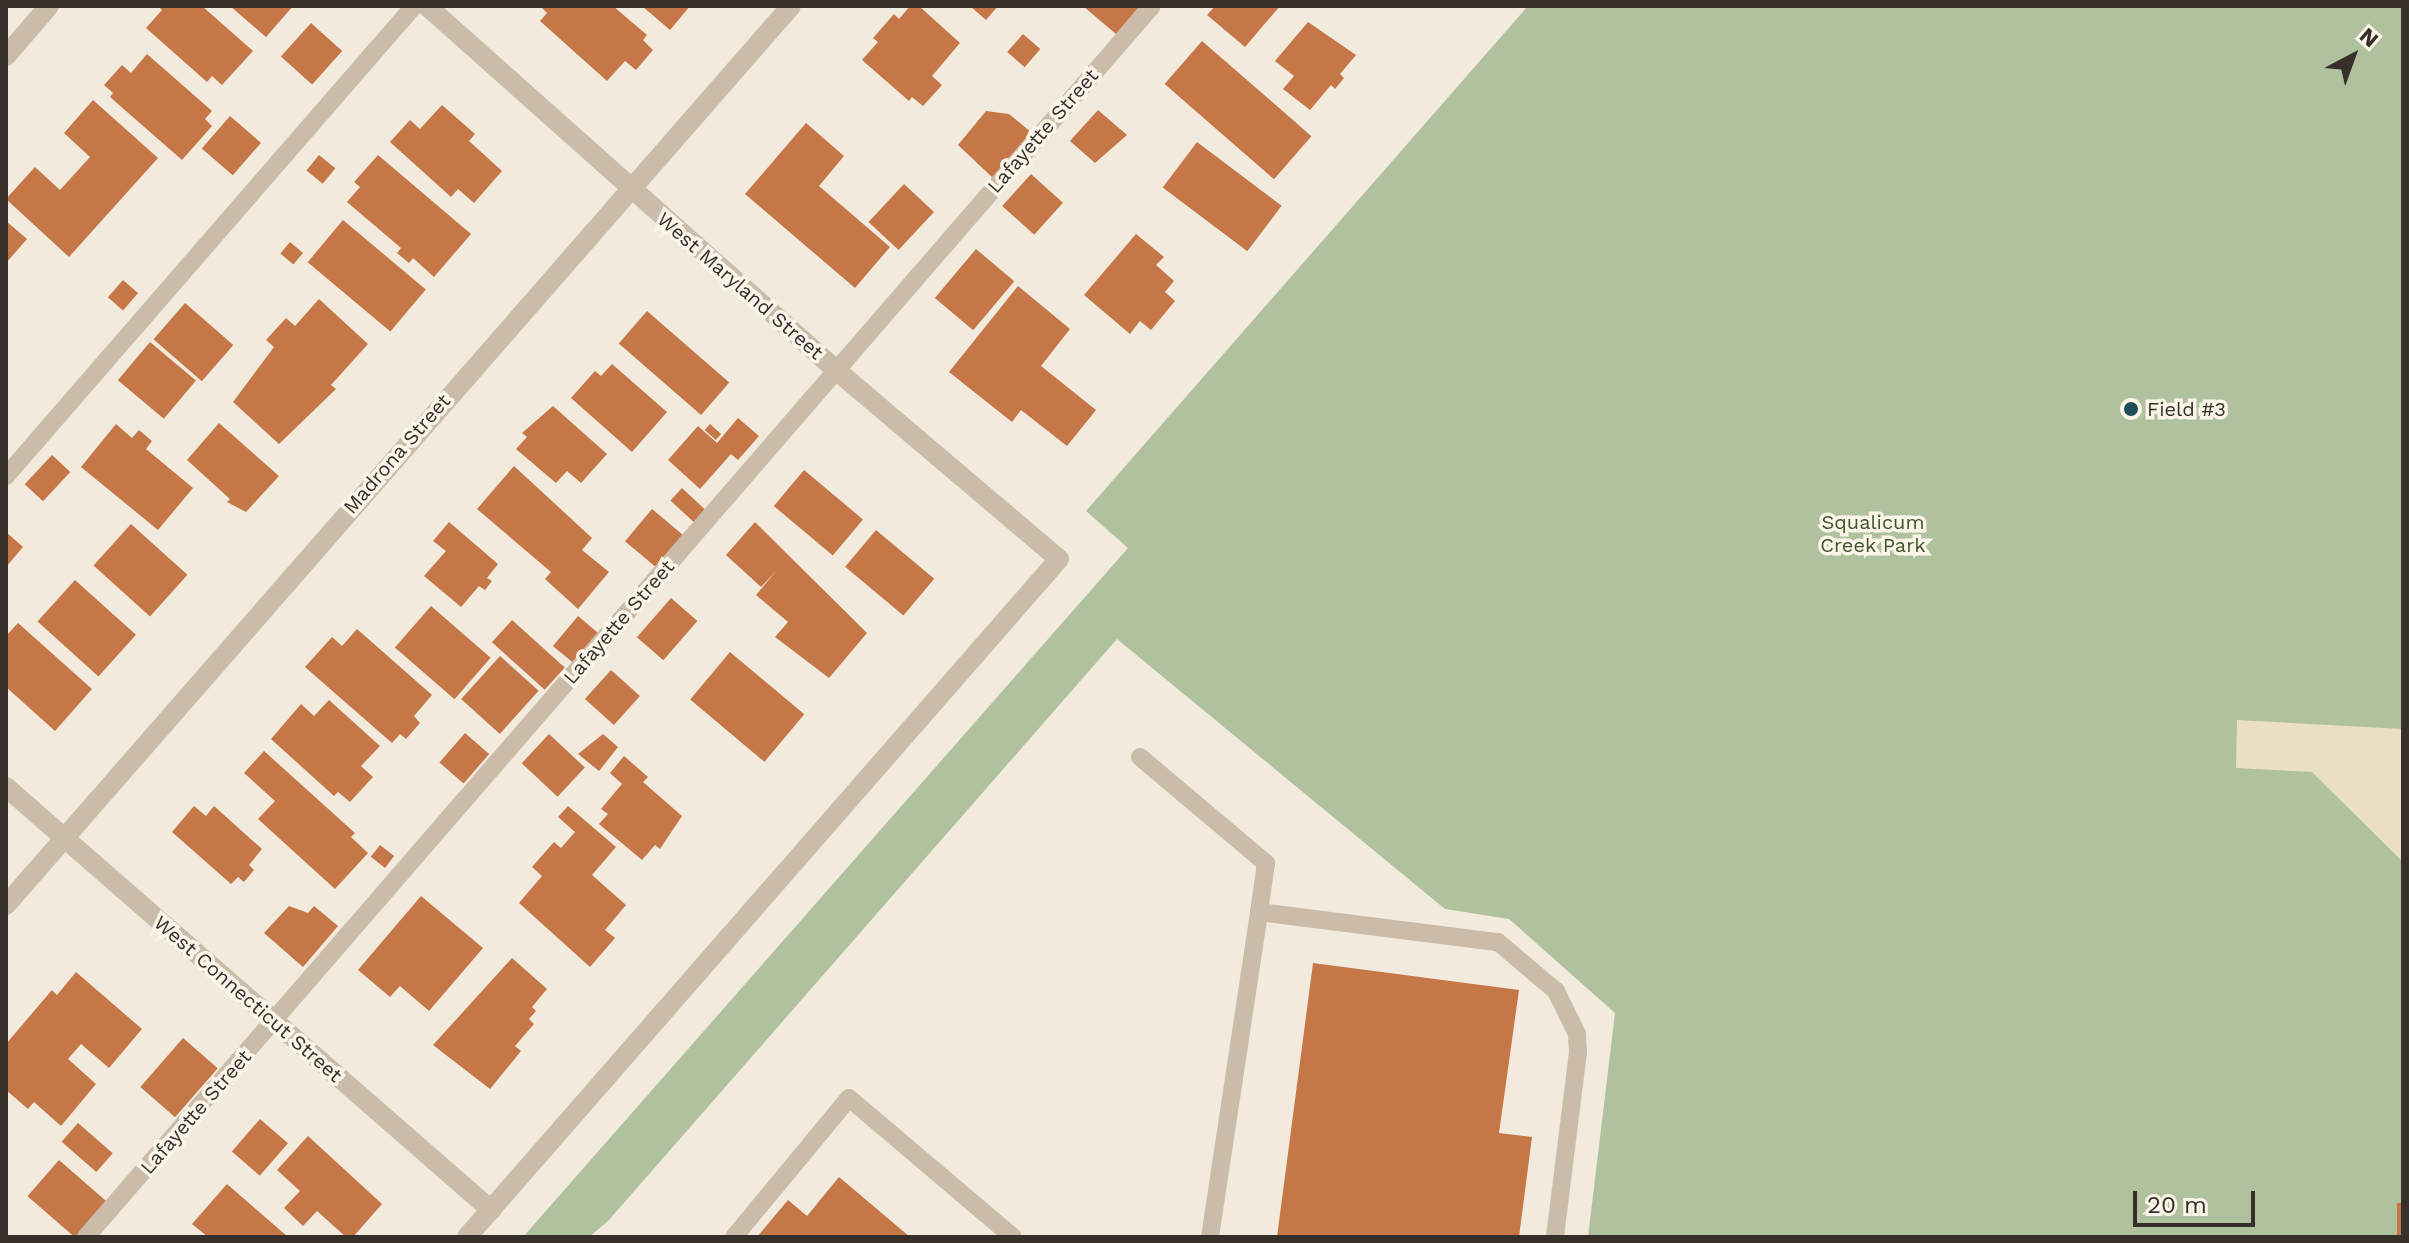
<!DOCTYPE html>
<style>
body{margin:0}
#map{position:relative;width:2409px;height:1243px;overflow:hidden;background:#f2ebdd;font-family:"Work Sans",sans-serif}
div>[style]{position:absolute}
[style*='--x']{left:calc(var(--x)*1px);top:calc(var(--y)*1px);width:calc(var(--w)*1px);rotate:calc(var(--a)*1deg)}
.green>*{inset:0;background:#b0c19d}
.plaza>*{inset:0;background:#eadec4}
.building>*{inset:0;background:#c57748;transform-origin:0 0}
.lane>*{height:18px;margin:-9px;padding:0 9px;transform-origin:9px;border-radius:9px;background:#cabca8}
.street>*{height:20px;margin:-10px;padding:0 10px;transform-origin:10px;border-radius:10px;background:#cabca8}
.dots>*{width:22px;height:22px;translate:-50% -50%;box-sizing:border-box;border:4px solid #faf4e9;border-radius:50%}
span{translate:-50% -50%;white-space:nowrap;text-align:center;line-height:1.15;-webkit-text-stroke:7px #faf4e9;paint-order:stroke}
.street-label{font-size:20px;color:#372f29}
.poi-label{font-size:20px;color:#372f29}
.left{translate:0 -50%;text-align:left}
.park-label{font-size:20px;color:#41552c}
.frame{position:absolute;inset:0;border:8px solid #372f29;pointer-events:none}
.north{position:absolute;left:2313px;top:16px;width:80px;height:80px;-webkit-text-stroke:6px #faf4e9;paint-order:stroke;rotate:41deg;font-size:22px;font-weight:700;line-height:32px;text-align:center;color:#372f29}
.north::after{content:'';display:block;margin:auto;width:28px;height:36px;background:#372f29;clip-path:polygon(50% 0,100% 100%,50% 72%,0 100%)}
.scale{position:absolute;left:2133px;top:1191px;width:122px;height:36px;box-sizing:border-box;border:4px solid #372f29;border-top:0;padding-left:10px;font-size:24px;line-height:28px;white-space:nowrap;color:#372f29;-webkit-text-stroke:6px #faf4e9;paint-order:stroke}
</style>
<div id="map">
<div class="green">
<i style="clip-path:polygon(1528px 6px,2403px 6px,2403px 1237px,1588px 1237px,1615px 1013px,1509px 919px,1445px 909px,1117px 639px,608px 1221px,589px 1237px,523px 1237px,1128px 548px,1086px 511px)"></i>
</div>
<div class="plaza">
<i style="clip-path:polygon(2237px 720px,2403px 729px,2403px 862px,2312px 772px,2236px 768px)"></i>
</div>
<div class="building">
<i style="clip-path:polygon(158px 6px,202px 6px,253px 51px,222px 85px,212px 76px,207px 82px,146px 28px,162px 10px)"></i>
<i style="clip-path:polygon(230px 6px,293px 6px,266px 37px)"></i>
<i style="clip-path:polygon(540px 6px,613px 6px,647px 35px,643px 40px,653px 50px,636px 70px,625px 61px,607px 81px,540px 21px,547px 13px)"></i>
<i style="clip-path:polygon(642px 6px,690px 6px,670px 30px)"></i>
<i style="clip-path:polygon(910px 6px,919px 6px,960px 43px,932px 76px,942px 85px,923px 106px,912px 97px,909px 101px,862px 60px,878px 42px,873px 38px,894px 14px,899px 19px)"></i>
<i style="clip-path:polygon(970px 6px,998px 6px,986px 20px)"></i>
<i style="clip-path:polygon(1083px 6px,1140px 6px,1116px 34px)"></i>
<i style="clip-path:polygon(1215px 6px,1280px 6px,1245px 47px,1207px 15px)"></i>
<i style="clip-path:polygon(1308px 22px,1356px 55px,1340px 74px,1344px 78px,1335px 89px,1331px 85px,1310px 110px,1283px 89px,1294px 76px,1275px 61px)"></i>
<i style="left:311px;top:23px;width:42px;height:45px;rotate:42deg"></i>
<i style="left:1023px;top:34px;width:23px;height:24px;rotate:41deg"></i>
<i style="left:1202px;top:41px;width:145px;height:57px;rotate:41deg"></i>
<i style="clip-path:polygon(147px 54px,212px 111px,205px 119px,212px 126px,182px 160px,110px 97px,113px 93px,104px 85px,122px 65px,131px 73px)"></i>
<i style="clip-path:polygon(93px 100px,158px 158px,69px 257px,6px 199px,35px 167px,60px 190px,90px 157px,64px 133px)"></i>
<i style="clip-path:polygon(442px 105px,475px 134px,469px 141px,502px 171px,474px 203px,458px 189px,451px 197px,390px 142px,410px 120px,420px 129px)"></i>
<i style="clip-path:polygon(1098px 110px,1127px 135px,1095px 163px,1070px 141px)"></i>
<i style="clip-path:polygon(986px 111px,1009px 114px,1031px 132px,993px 178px,958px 145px)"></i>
<i style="left:230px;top:116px;width:41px;height:43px;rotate:41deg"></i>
<i style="clip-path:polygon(806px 123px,844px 156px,819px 186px,890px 247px,855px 288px,745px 194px)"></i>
<i style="left:1197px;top:142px;width:106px;height:57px;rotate:37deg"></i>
<i style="left:319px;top:155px;width:21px;height:20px;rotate:39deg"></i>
<i style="clip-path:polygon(378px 155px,471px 234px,434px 277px,413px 258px,409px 263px,397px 253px,401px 248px,347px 202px,360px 187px,354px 182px)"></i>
<i style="left:1031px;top:174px;width:43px;height:43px;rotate:42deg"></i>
<i style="left:904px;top:184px;width:41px;height:52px;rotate:43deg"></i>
<i style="left:343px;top:220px;width:108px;height:55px;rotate:40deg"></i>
<i style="clip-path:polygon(6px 221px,27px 239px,6px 263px)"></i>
<i style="clip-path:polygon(1136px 234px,1164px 257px,1156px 265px,1174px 281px,1165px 292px,1175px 301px,1151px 330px,1140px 321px,1130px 334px,1084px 295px)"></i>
<i style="left:290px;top:242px;width:17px;height:15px;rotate:40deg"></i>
<i style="left:976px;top:249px;width:50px;height:64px;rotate:40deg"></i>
<i style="left:123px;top:280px;width:20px;height:23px;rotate:41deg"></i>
<i style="clip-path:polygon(1018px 286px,1070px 329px,1041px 366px,1096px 410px,1067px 446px,1021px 410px,1012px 422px,949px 372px)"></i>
<i style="clip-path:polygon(319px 299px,368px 344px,331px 385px,336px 389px,279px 444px,233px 402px,274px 347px,266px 340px,286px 318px,295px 326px)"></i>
<i style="left:185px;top:303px;width:64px;height:48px;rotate:41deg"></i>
<i style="left:647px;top:311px;width:109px;height:43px;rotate:41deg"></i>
<i style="left:150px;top:342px;width:60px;height:50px;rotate:40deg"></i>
<i style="clip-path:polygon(612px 364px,667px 412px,632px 452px,571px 398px,595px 371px,601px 376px)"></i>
<i style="clip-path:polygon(553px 406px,607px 454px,581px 483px,567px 471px,556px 483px,516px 449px,527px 437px,522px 433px)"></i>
<i style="clip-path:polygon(738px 418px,759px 436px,738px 460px,731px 454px,700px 489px,668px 460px,698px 426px,717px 443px)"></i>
<i style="clip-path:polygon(219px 423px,279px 476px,246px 512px,227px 502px,230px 499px,187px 460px)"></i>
<i style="clip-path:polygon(116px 424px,132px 438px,139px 430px,152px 441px,146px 449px,193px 488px,158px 530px,81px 467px)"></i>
<i style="left:710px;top:424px;width:15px;height:8px;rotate:42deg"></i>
<i style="left:52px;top:455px;width:25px;height:40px;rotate:43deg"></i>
<i style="clip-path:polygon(514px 466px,592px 538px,582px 550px,609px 572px,578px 609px,545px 579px,551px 572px,477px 509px)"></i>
<i style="left:804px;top:470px;width:77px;height:47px;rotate:40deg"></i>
<i style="left:682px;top:488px;width:34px;height:17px;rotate:43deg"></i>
<i style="left:652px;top:509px;width:42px;height:42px;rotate:40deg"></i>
<i style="clip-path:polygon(449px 522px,498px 564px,487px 578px,492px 581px,485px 590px,479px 586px,461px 607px,424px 576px,446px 551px,433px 541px)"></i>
<i style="clip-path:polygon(755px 522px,867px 633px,829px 678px,775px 637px,788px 622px,756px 595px,777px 570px,761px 587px,726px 555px)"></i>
<i style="left:131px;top:524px;width:76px;height:56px;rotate:42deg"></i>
<i style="left:876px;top:530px;width:76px;height:48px;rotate:40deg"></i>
<i style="clip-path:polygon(6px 532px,23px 547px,6px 567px)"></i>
<i style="left:75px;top:580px;width:82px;height:56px;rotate:42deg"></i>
<i style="left:671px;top:598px;width:35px;height:52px;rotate:41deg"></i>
<i style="left:431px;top:606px;width:79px;height:55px;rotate:41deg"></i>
<i style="left:578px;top:616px;width:26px;height:39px;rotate:40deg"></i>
<i style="left:512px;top:620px;width:71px;height:30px;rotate:42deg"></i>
<i style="clip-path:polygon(18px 623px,92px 689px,55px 731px,6px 687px,6px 636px)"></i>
<i style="clip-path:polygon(357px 629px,432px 695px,414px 716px,420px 723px,406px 739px,400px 734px,392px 743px,305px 667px,332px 637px,342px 646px)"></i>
<i style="left:730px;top:652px;width:97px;height:62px;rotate:40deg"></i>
<i style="left:500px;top:656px;width:52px;height:58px;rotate:42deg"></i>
<i style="left:611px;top:670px;width:39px;height:39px;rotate:42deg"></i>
<i style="clip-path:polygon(329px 700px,380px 746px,361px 766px,373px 777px,350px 802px,338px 792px,334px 796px,271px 739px,301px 704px,314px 716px)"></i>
<i style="left:465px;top:733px;width:32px;height:39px;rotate:41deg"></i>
<i style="left:549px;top:734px;width:49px;height:40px;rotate:43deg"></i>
<i style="clip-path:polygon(603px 734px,618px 747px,599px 771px,578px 754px)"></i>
<i style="clip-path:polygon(264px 751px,355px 833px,351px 837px,368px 853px,335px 889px,258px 819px,275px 801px,244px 773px)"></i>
<i style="clip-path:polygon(624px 756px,648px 777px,643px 782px,682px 816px,660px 849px,655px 845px,642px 860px,599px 824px,608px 814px,601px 809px,622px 784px,610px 773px)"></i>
<i style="clip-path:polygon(194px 806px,206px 816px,214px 806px,262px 849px,249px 865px,254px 870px,244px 882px,238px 877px,231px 884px,172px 832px)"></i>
<i style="clip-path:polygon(568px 806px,616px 847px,592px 875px,626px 905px,605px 930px,615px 938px,590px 967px,519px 903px,542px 876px,532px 867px,554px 842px,561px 848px,575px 832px,558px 817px)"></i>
<i style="left:380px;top:845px;width:18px;height:15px;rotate:38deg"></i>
<i style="clip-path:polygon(421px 896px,483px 948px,429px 1011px,400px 986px,390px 997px,358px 970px)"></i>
<i style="clip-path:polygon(289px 906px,308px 913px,314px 906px,338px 926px,303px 967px,264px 933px)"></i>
<i style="clip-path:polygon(512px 958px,547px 989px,532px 1007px,536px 1011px,529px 1019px,534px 1024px,515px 1046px,521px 1051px,490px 1089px,433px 1045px)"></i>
<i style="clip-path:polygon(1313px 963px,1519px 990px,1499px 1133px,1532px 1137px,1519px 1237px,1277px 1237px)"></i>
<i style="clip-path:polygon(76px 972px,142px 1029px,109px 1068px,81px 1044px,68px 1059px,96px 1084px,61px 1126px,34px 1102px,28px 1109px,6px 1090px,6px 1044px,52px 990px,57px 995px)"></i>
<i style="left:183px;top:1038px;width:46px;height:65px;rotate:41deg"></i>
<i style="left:260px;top:1119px;width:37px;height:43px;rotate:41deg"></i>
<i style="left:78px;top:1123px;width:46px;height:25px;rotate:41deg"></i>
<i style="clip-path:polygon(308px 1136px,382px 1204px,353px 1237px,346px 1237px,317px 1211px,303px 1226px,284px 1208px,300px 1191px,277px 1170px)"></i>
<i style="left:59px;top:1160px;width:65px;height:48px;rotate:41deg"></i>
<i style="clip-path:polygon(839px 1177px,910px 1237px,757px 1237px,788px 1200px,807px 1216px)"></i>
<i style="clip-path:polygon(227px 1184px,288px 1237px,208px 1237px,192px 1224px)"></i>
<i style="left:2397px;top:1203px;width:6px;height:34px"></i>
</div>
<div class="lane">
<i style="--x:6;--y:476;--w:622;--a:-49.04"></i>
<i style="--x:1140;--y:757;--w:165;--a:40.1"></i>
<i style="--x:1266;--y:863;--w:49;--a:98.1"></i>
<i style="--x:86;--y:1237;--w:1628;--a:-49.11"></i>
<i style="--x:734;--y:1237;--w:180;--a:-50.4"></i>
<i style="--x:849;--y:1098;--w:215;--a:40.3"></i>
<i style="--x:1210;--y:1237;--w:329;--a:-81.4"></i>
<i style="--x:1259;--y:912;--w:241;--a:7.2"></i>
<i style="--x:1498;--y:942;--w:76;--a:40.2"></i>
<i style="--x:1556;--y:991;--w:48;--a:64"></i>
<i style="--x:1577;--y:1034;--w:18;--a:87"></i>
<i style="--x:1578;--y:1052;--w:186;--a:97.1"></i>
</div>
<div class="street">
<i style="--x:427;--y:6;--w:548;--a:41.67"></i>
<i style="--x:836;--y:370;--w:292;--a:40.3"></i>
<i style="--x:1059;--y:559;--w:900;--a:131.13"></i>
<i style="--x:6;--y:56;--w:66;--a:-49.3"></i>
<i style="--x:6;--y:787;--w:644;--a:41.09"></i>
<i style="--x:6;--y:905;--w:1193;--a:-48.87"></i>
</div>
<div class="dots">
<i style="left:2131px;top:409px;background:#1e4d58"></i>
</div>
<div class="street-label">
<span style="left:1043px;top:131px;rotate:-49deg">Lafayette Street</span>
<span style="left:740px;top:286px;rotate:41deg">West Maryland Street</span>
<span style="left:397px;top:454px;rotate:-49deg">Madrona Street</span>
<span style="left:619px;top:622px;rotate:-49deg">Lafayette Street</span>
<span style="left:248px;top:999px;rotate:41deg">West Connecticut Street</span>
<span style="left:196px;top:1112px;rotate:-49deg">Lafayette Street</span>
</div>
<div class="poi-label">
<span class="left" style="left:2147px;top:409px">Field #3</span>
</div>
<div class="park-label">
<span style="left:1873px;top:534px">Squalicum<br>Creek Park</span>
</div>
<div class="frame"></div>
<div class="north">N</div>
<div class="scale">20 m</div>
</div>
